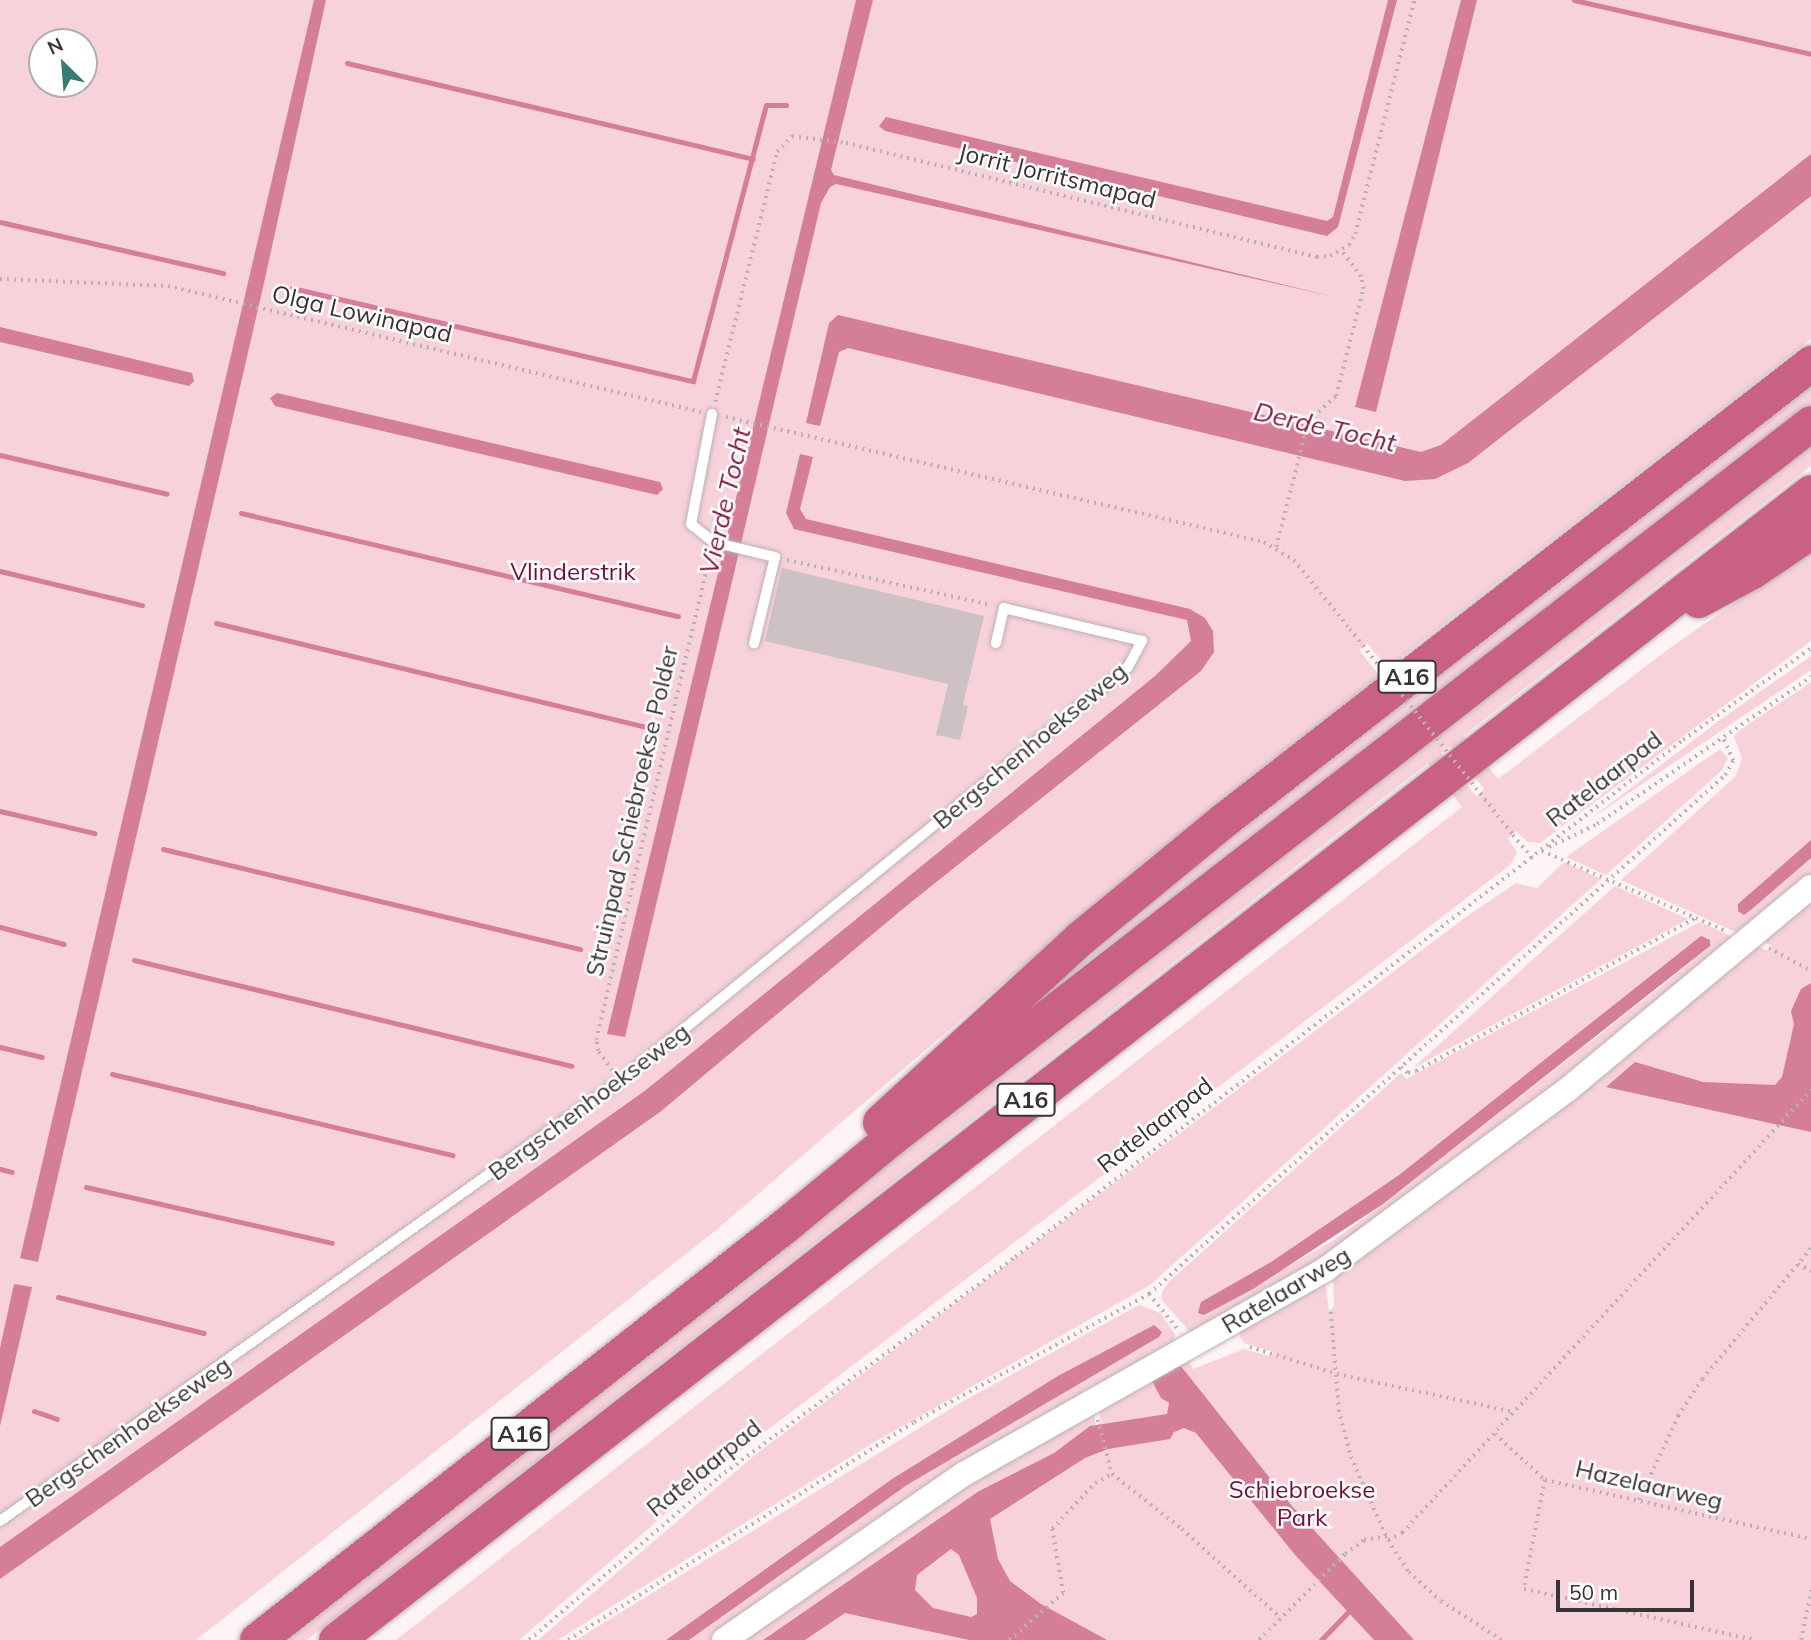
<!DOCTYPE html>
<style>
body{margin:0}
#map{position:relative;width:1811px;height:1640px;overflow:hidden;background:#fef3f5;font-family:Mulish,sans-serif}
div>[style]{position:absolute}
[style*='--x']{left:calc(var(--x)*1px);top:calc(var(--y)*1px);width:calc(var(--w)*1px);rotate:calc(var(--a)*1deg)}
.green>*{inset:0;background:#f7d2db}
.water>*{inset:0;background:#d57e97}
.stream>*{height:5px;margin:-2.5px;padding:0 2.5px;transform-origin:2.5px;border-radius:2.5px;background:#d57e97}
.building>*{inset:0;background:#cec1c4}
.path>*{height:3.5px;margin-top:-1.75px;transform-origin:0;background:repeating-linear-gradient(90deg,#bab1b3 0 2px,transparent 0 7px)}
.roads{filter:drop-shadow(0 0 2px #bdb1b4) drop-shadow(0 0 2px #bdb1b4)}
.service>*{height:10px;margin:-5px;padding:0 5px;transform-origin:5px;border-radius:5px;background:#fff}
.tertiary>*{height:24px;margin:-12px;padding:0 12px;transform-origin:12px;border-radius:12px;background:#fff}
.motorway>*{height:35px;margin:-17.5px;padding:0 17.5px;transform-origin:17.5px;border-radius:17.5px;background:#c96282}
.path-bridge>*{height:3.5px;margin-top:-1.75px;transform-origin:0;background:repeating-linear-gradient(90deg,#bab1b3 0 2px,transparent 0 7px)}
span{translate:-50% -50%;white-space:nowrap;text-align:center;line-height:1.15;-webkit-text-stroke:5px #fff;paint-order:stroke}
.shield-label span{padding:2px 5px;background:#fff;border:2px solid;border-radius:5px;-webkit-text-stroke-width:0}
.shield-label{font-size:23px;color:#383334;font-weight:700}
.street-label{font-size:24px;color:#383334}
.park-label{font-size:24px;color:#780e3c}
.water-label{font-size:26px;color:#801942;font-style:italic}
.north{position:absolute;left:28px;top:28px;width:70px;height:70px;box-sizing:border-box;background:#fff;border:2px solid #afadae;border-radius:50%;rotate:335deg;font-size:19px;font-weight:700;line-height:28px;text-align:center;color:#383334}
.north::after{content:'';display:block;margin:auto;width:24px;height:32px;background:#377c71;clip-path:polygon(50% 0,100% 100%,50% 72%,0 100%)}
.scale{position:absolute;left:1556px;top:1580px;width:138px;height:32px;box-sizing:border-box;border:4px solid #383334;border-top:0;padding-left:9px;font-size:21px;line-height:24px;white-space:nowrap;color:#383334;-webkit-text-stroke:5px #fff;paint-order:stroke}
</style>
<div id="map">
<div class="green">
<i style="clip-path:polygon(evenodd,0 0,1811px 0,1811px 339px,1401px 657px,1421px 683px,1811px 379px,1811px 405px,1434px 699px,1454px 724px,1811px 446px,1811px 466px,1463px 736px,1498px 779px,1667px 650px,1811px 550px,1811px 641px,1540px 843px,1528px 842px,1516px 832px,1508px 838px,1517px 853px,1510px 865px,727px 1461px,519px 1640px,396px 1640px,1462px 807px,1428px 763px,307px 1640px,282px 1640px,805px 1231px,953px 1109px,1418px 752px,1225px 859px,946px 1068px,1386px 710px,1367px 686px,1149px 858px,715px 1231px,196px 1640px,0 1640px,0 0,42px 42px,84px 42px,84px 84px,42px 84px,42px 42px,0 0,1367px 643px,1408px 693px,1399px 700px,1359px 650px,1367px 643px,0 0,1450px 746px,1484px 789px,1476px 796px,1441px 753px,1450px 746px)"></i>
<i style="clip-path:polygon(1811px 656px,1811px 670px,1589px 820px,1720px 720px)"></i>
<i style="clip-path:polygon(1811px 682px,1811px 875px,1742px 935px,1621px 880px,1736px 776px,1742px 758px,1734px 737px,1737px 732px)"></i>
<i style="clip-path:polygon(1720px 749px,1728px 758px,1722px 770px,1606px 875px,1566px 857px)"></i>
<i style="clip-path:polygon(1564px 862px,1601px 879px,1150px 1285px,871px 1444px,558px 1640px,538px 1640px,755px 1455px,1463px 919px,1516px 883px,1537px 888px)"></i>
<i style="clip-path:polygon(1615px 886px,1688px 919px,1413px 1068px,1549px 945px)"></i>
<i style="clip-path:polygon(1811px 897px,1811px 1640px,787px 1640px,1101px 1422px,1097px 1406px,1187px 1358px,1193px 1369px,1244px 1349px,1269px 1356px,1274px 1352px,1244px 1343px,1237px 1331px,1325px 1279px,1329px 1311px,1334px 1307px,1333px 1274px,1752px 950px,1758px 947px,1769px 951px,1773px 946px,1763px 942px)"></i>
<i style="clip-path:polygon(evenodd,1700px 922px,1737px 939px,1525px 1111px,1311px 1268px,1190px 1332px,1162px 1300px,1162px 1291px,1170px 1281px,1401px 1073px,1406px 1079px,1700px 922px,1707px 937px,1710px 946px,1668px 981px,1383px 1204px,1334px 1240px,1204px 1315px,1201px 1302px,1271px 1262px,1399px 1175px,1707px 937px)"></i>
<i style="clip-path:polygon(1139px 1305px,1160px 1313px,1175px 1334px,1172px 1346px,819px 1560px,711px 1640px,689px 1640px,907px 1485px,1159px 1337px,1154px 1325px,1056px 1377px,892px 1479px,666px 1640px,576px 1640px,960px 1403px)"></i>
<i style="clip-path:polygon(1093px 1414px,1096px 1424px,1054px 1453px,979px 1491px,763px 1640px,738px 1640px,915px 1514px)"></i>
</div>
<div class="water">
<i style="clip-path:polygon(314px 0,326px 0,264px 283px,38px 1262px,20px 1258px)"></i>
<i style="clip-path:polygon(856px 0,873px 0,831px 170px,834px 175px,1339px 298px,836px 184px,830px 187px,821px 203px,625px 1037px,607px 1034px)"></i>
<i style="clip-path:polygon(1388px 0,1397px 0,1338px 227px,1327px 236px,885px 131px,879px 126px,886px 117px,1327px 221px,1333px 217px)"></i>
<i style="clip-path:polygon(1461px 0,1477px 0,1376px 412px,1355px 407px)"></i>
<i style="clip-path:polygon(1811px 154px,1811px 196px,1468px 463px,1435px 479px,1405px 481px,848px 348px,839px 352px,820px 426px,806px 423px,829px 323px,838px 315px,1421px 452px,1441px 445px)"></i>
<i style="clip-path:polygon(0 327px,192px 373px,194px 381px,189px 386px,0 342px)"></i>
<i style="clip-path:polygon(277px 393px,660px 482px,663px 489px,657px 495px,275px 406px,270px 398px)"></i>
<i style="clip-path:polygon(800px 454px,813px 457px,800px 509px,806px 519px,1190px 609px,1205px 618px,1213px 631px,1214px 652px,1201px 671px,910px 903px,660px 1112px,0 1579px,0 1547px,646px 1090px,1155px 676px,1191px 641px,1187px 620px,794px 529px,786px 513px)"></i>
<i style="clip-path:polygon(1811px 840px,1811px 858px,1752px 909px,1744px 915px,1738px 911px,1738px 904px)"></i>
<i style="clip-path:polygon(1701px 936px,1710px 940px,1710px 946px,1383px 1204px,1253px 1289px,1204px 1315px,1198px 1313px,1201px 1302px,1271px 1262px,1399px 1175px)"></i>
<i style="clip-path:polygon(1811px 983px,1811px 1132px,1606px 1087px,1635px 1062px,1703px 1082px,1775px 1085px,1782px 1077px,1794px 1024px,1791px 1011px,1801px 989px)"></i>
<i style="clip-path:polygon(14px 1284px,32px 1287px,0 1426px,0 1348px)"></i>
<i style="clip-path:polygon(1154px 1325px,1162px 1332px,1159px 1337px,907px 1485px,689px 1640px,666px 1640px,892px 1479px,1056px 1377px)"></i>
<i style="clip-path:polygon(evenodd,1180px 1365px,1292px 1506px,1414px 1640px,1374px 1640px,1296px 1556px,1196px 1433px,1184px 1428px,1174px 1432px,1170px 1439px,1108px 1449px,1085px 1458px,990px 1519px,998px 1559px,1010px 1581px,1041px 1604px,1107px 1640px,969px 1640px,845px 1613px,805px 1640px,763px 1640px,979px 1491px,1054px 1453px,1090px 1426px,1167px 1414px,1169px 1403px,1161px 1398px,1152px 1381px,1180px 1365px,951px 1549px,959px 1555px,977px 1598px,977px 1614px,971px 1617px,933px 1608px,915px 1590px,917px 1575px,951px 1549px)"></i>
</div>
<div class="stream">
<i style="--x:1574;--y:0;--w:243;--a:12.8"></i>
<i style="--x:347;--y:63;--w:417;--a:13.3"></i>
<i style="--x:0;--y:222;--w:229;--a:12.9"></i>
<i style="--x:292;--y:288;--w:412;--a:13.1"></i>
<i style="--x:693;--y:381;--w:285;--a:-75.2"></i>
<i style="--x:766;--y:105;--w:20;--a:0"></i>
<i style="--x:0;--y:455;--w:171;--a:13.1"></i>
<i style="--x:241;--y:513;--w:449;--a:13.3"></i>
<i style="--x:0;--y:571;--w:146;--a:13.5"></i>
<i style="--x:216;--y:623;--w:442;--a:13.6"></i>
<i style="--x:0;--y:811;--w:97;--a:13.2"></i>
<i style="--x:163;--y:849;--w:429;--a:13.5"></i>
<i style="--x:0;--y:927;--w:66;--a:14.9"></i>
<i style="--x:134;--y:960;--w:450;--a:13.6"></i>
<i style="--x:0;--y:1047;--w:43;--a:13.4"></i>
<i style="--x:112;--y:1074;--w:350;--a:13.4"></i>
<i style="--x:0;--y:1169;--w:12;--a:14"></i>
<i style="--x:86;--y:1187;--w:252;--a:12.8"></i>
<i style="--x:58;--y:1297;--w:150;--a:13.9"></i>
<i style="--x:34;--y:1411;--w:24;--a:19"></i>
<i style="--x:1321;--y:1640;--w:42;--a:-46"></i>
</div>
<div class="building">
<i style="clip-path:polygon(782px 568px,984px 616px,963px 705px,968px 706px,960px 740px,936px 735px,948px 684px,765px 641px)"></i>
</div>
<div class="path">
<i style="--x:0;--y:279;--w:168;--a:2.4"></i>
<i style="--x:168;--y:286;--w:548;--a:13.3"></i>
<i style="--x:715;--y:402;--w:258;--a:-76.1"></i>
<i style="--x:777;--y:152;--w:22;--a:-47"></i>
<i style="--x:792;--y:136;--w:54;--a:7.4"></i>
<i style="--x:846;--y:143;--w:485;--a:13.6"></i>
<i style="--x:1317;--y:257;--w:13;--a:-4"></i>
<i style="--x:1330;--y:256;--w:22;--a:-30"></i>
<i style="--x:1349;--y:245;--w:13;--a:-61"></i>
<i style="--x:1355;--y:234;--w:241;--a:-75.8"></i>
<i style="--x:726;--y:417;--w:552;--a:13.08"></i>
<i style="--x:1264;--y:542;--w:35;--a:31"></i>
<i style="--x:1294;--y:560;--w:89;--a:50.9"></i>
<i style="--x:1276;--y:547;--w:130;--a:-75.7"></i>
<i style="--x:1308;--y:421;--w:38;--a:-42"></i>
<i style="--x:1336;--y:396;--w:110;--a:-75.8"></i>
<i style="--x:1363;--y:289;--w:12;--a:-99"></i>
<i style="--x:1361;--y:277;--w:31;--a:-127"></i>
<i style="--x:787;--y:560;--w:210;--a:12.4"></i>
<i style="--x:1513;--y:835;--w:30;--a:50"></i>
<i style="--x:1549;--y:847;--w:53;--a:-25.6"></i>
<i style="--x:1597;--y:824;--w:260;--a:-34.5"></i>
<i style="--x:1542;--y:851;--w:201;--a:23.5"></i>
<i style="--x:1769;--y:948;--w:48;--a:28.7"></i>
<i style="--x:1401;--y:1067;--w:9;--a:41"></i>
<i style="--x:1408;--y:1073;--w:8;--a:-14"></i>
<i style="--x:1416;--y:1071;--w:319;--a:-28.7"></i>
<i style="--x:612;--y:1071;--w:24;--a:-125"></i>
<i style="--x:598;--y:1051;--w:11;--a:-100"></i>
<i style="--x:596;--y:1040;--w:499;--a:-76.8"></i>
<i style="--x:1798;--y:1264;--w:15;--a:28"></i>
<i style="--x:1149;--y:1294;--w:44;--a:50.5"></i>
<i style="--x:1331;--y:1312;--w:98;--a:85.3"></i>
<i style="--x:1339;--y:1410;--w:49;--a:75.7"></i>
<i style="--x:1351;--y:1457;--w:91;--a:66"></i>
<i style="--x:1388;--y:1540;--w:38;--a:57"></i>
<i style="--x:1409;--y:1572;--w:43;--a:42.2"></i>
<i style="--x:1441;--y:1601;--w:72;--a:32.6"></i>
<i style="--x:1250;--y:1347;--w:91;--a:17.2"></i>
<i style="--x:1337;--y:1374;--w:182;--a:12.1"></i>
<i style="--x:1098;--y:1420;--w:56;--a:75.5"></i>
<i style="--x:1112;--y:1474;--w:89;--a:38.2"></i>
<i style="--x:1182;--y:1529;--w:133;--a:42"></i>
<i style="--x:1495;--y:1434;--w:68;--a:42.6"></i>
<i style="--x:1545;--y:1480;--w:272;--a:12.5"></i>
<i style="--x:1545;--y:1480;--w:111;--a:100.9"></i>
<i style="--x:1524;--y:1589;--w:236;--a:12.5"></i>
<i style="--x:1639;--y:1500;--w:93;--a:-65.1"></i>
<i style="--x:1678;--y:1416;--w:44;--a:-57"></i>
<i style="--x:1702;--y:1379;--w:170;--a:-50.2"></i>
<i style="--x:1388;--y:1540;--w:16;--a:-27"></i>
<i style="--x:1402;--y:1533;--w:603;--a:-47.29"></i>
<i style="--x:529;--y:1640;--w:250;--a:-40.6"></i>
<i style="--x:719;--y:1477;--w:369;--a:-36.6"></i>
<i style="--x:1015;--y:1257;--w:845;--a:-37.74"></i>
<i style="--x:1683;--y:740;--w:158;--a:-35.7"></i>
<i style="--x:568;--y:1640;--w:409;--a:-32.2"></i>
<i style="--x:914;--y:1422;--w:268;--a:-28.6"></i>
<i style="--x:1149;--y:1294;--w:775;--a:-42.02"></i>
<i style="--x:1725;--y:775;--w:16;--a:-60"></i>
<i style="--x:1733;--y:761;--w:27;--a:-114"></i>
<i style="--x:1009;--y:1640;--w:72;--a:-41"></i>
<i style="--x:1063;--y:1593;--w:65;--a:-99.8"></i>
<i style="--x:1052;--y:1529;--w:63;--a:-46.9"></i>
<i style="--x:1095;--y:1483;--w:19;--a:-28"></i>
<i style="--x:1259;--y:1640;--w:122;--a:-45"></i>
<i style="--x:1345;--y:1554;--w:24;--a:-36"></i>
<i style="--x:1364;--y:1540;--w:23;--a:-10"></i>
<i style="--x:1801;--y:1640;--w:51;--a:-78.7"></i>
</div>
<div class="roads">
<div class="service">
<i style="--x:712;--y:414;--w:112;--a:100.8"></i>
<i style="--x:691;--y:524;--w:28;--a:39"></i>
<i style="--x:713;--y:542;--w:64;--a:13.6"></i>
<i style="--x:775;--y:557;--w:89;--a:103.6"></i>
<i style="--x:0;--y:1521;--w:760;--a:-35.36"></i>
<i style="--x:620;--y:1081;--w:655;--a:-39.18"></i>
<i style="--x:1128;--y:667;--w:30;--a:-62"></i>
<i style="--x:1142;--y:641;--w:142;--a:-166.6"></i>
<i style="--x:1004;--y:608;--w:36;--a:103"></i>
</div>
<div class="tertiary">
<i style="--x:724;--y:1640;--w:292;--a:-34.7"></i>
<i style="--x:964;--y:1474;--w:416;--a:-29.5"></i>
<i style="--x:1326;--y:1269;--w:300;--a:-36.6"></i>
<i style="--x:1567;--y:1090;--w:317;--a:-39.8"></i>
</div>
<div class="motorway">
<i style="--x:1698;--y:600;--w:61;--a:-28.2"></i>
<i style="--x:1752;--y:571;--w:71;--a:-34.1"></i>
<i style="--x:880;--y:1122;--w:272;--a:-42.6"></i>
<i style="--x:1080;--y:938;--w:188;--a:-39.4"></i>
<i style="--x:1225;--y:819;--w:743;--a:-37.89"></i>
<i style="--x:257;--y:1640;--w:669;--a:-38.14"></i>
<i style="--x:783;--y:1227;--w:140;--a:-39.5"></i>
<i style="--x:891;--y:1138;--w:1165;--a:-37.85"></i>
<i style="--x:336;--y:1640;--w:1869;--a:-37.89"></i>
</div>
</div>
<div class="path-bridge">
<i style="--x:1350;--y:629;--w:263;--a:51.6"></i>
</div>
<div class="shield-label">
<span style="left:1407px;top:677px">A16</span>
<span style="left:1026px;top:1100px">A16</span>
<span style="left:520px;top:1434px">A16</span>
</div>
<div class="street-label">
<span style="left:1057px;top:176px;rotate:14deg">Jorrit Jorritsmapad</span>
<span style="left:362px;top:314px;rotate:13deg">Olga Lowinapad</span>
<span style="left:1030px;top:746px;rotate:-40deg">Bergschenhoekseweg</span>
<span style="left:1604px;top:779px;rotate:-38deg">Ratelaarpad</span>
<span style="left:632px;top:811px;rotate:-77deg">Struinpad Schiebroekse Polder</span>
<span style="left:589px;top:1102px;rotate:-37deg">Bergschenhoekseweg</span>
<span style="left:1155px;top:1125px;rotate:-38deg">Ratelaarpad</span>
<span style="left:1286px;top:1290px;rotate:-31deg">Ratelaarweg</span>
<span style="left:128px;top:1432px;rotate:-35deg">Bergschenhoekseweg</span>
<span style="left:704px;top:1468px;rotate:-39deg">Ratelaarpad</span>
<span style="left:1649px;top:1485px;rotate:13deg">Hazelaarweg</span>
</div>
<div class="park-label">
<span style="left:573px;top:572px">Vlinderstrik</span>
<span style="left:1302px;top:1504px">Schiebroekse<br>Park</span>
</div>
<div class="water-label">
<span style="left:1325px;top:427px;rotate:13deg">Derde Tocht</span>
<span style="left:725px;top:501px;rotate:-77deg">Vierde Tocht</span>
</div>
<div class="north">N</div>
<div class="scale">50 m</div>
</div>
